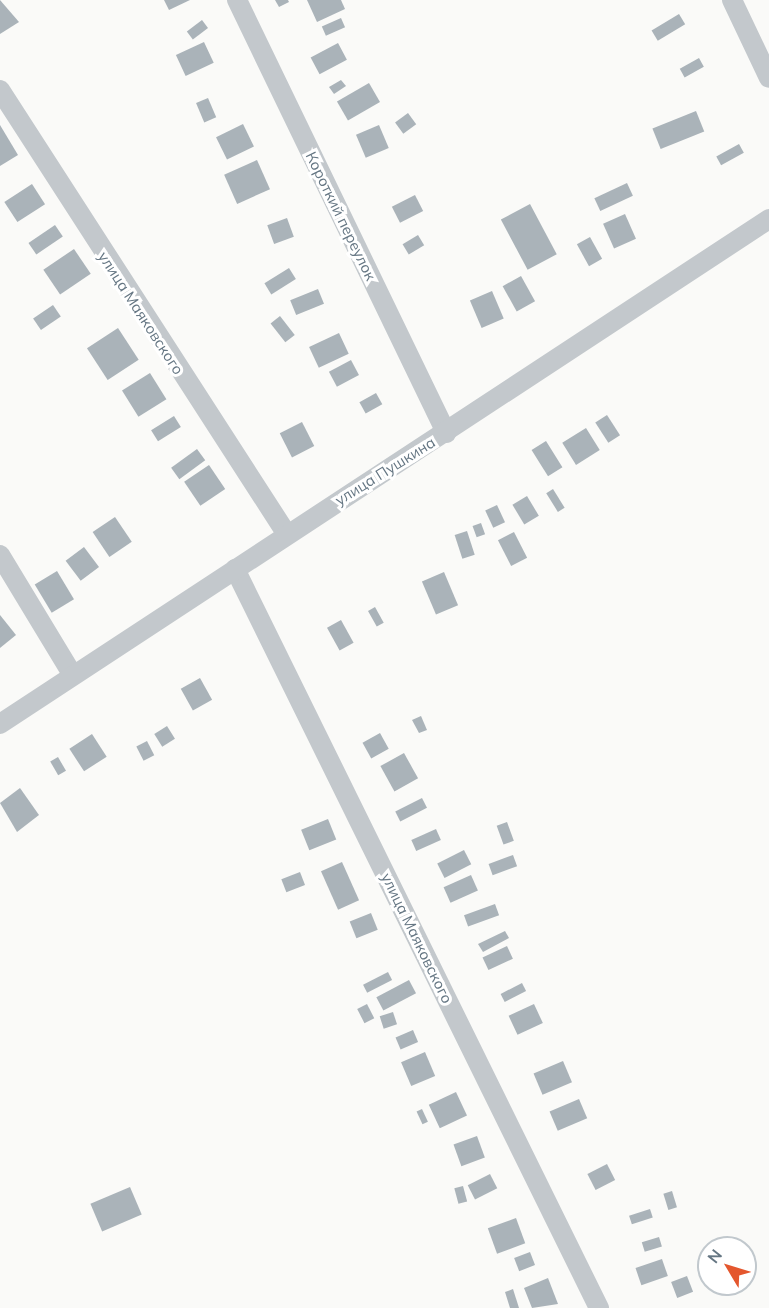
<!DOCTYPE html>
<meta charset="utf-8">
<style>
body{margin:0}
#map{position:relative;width:769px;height:1308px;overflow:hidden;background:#fafaf8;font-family:Mulish,sans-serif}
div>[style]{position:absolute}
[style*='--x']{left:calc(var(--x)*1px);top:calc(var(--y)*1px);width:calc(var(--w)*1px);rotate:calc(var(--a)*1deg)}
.building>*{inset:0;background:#aab3b9;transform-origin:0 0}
.street>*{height:20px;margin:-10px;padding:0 10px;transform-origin:10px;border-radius:10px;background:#c3c8cc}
span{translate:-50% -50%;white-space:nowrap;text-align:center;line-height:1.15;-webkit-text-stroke:6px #fff;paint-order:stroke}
.street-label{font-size:15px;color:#657683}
.north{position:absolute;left:697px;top:1236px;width:60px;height:60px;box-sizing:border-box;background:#fff;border:2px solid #c1c8cd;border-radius:50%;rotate:308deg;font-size:16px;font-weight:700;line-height:24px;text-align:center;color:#657683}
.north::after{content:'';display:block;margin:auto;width:21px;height:27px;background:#e4572e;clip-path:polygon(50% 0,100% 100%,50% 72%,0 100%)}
</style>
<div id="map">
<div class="building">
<i style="clip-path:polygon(0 0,19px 22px,0 34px)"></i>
<i style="clip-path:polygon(164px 0,190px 0,169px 10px)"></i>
<i style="clip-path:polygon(275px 0,288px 0,289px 2px,279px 7px)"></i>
<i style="clip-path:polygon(307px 0,341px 0,345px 9px,317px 22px)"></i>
<i style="left:679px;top:14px;width:12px;height:32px;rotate:59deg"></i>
<i style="left:341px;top:18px;width:10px;height:21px;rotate:66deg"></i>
<i style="left:202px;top:20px;width:10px;height:19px;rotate:53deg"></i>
<i style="left:204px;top:42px;width:23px;height:31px;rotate:65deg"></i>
<i style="left:338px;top:43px;width:19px;height:31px;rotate:62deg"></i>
<i style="left:699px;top:58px;width:10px;height:22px;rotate:61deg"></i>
<i style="clip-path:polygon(341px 80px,346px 86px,334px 94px,329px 87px)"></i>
<i style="left:369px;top:83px;width:22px;height:37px;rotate:60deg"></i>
<i style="left:208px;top:98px;width:21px;height:13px;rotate:67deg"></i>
<i style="left:696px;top:111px;width:22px;height:47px;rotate:68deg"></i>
<i style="left:408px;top:113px;width:14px;height:16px;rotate:54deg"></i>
<i style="left:243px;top:124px;width:25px;height:30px;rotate:64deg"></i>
<i style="clip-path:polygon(0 125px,18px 155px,0 166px)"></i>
<i style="left:379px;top:125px;width:25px;height:25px;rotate:67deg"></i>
<i style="left:739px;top:144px;width:10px;height:26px;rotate:61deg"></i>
<i style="left:257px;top:160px;width:32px;height:36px;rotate:66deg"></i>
<i style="left:627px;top:183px;width:14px;height:36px;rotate:65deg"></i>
<i style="left:32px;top:184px;width:24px;height:33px;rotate:57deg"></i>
<i style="left:415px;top:195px;width:18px;height:26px;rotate:63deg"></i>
<i style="left:530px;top:204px;width:57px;height:33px;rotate:62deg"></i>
<i style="left:625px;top:214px;width:27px;height:24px;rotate:66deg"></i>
<i style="left:287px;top:218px;width:20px;height:21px;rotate:70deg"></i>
<i style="left:55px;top:225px;width:14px;height:32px;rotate:56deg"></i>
<i style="left:418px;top:235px;width:12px;height:18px;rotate:59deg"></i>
<i style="left:590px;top:237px;width:25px;height:15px;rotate:61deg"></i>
<i style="left:74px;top:249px;width:30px;height:37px;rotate:56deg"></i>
<i style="left:289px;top:268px;width:13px;height:29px;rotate:58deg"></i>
<i style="left:521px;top:276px;width:29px;height:21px;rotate:61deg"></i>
<i style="left:318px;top:289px;width:16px;height:30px;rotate:68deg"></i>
<i style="left:492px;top:291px;width:30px;height:24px;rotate:67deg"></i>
<i style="left:53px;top:305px;width:14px;height:24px;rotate:56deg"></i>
<i style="left:280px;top:316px;width:24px;height:12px;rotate:52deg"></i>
<i style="left:118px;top:328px;width:38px;height:37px;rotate:57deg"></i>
<i style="left:339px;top:333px;width:23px;height:33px;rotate:65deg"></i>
<i style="left:351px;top:360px;width:17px;height:25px;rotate:62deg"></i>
<i style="left:150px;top:373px;width:31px;height:33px;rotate:58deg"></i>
<i style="left:376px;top:393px;width:13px;height:19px;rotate:61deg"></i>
<i style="left:607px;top:415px;width:24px;height:14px;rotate:57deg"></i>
<i style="left:174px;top:416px;width:13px;height:27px;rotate:58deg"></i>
<i style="left:302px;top:422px;width:27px;height:25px;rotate:63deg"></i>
<i style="left:586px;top:428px;width:26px;height:28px;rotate:58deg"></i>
<i style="left:546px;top:441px;width:31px;height:17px;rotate:58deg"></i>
<i style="left:197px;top:449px;width:14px;height:32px;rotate:54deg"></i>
<i style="left:209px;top:465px;width:29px;height:30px;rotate:56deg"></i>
<i style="left:553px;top:489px;width:22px;height:8px;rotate:58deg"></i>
<i style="left:527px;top:496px;width:23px;height:17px;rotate:59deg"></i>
<i style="left:497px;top:505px;width:19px;height:13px;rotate:65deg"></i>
<i style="left:115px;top:517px;width:30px;height:27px;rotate:56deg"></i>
<i style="left:481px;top:523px;width:12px;height:9px;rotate:70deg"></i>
<i style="left:467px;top:531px;width:25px;height:13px;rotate:72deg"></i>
<i style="left:514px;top:532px;width:29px;height:18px;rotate:63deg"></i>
<i style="left:84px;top:547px;width:25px;height:23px;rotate:53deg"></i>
<i style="left:57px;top:571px;width:33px;height:26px;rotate:59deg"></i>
<i style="left:444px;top:572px;width:36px;height:24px;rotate:67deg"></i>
<i style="left:375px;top:607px;width:18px;height:8px;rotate:61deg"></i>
<i style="clip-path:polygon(0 615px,16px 635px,0 648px)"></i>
<i style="left:341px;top:620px;width:26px;height:16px;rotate:61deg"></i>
<i style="left:200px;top:678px;width:25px;height:22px;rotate:61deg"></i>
<i style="clip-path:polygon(421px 716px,427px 730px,419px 733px,412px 720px)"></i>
<i style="left:167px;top:726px;width:15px;height:15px;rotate:58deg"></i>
<i style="left:380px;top:733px;width:18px;height:20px;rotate:61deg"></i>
<i style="left:92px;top:734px;width:27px;height:27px;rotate:57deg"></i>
<i style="left:147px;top:741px;width:16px;height:12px;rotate:63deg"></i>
<i style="left:404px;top:753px;width:29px;height:27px;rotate:61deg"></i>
<i style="left:58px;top:757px;width:16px;height:9px;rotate:60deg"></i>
<i style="clip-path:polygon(20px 788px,39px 815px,17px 832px,0 803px)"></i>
<i style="left:422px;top:798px;width:11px;height:30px;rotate:63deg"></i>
<i style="left:328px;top:819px;width:22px;height:29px;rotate:68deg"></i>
<i style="left:507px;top:822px;width:20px;height:11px;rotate:70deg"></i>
<i style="left:436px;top:829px;width:12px;height:27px;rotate:66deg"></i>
<i style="left:464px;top:850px;width:16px;height:30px;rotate:63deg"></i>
<i style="left:513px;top:855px;width:12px;height:26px;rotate:70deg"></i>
<i style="left:342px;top:862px;width:42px;height:23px;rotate:66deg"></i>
<i style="left:300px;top:872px;width:14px;height:20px;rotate:69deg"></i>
<i style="left:471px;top:875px;width:17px;height:30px;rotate:66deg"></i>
<i style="left:495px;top:904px;width:12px;height:33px;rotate:70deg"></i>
<i style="left:371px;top:913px;width:18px;height:23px;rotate:68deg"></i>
<i style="clip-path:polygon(505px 931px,509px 938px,483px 952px,478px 944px)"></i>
<i style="left:507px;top:946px;width:14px;height:27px;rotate:65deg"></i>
<i style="left:388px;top:972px;width:9px;height:28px;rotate:63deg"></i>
<i style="left:409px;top:980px;width:15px;height:37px;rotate:62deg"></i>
<i style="left:522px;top:983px;width:9px;height:24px;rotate:63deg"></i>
<i style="left:367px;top:1004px;width:16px;height:11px;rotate:63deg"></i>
<i style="left:534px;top:1004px;width:21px;height:28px;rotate:65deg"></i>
<i style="left:393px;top:1012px;width:13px;height:14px;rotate:72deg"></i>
<i style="left:413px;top:1030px;width:13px;height:19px;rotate:67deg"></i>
<i style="left:425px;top:1052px;width:26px;height:26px;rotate:67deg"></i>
<i style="left:563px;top:1061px;width:23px;height:32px;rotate:67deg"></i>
<i style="left:456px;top:1092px;width:26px;height:30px;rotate:65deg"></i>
<i style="left:579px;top:1099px;width:21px;height:32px;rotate:67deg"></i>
<i style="left:422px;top:1109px;width:14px;height:6px;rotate:65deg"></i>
<i style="left:477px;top:1136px;width:23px;height:25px;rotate:70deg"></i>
<i style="left:607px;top:1164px;width:18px;height:22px;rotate:63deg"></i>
<i style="left:490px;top:1174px;width:16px;height:25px;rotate:63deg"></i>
<i style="left:463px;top:1186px;width:16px;height:9px;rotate:75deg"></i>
<i style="left:130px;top:1187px;width:30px;height:43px;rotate:67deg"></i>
<i style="left:672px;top:1191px;width:17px;height:9px;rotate:73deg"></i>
<i style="left:650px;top:1209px;width:9px;height:22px;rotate:72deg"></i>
<i style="left:516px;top:1218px;width:27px;height:30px;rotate:70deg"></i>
<i style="left:659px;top:1237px;width:10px;height:18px;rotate:73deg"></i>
<i style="left:530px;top:1252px;width:14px;height:17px;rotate:69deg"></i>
<i style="left:662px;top:1259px;width:18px;height:28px;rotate:71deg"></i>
<i style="left:687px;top:1276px;width:17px;height:17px;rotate:69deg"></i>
<i style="clip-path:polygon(548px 1278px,558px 1304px,532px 1308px,524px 1288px)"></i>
<i style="clip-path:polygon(513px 1289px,519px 1308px,510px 1308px,505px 1292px)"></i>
</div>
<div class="street">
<i style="--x:237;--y:0;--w:481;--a:64.2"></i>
<i style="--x:732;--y:0;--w:86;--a:64.6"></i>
<i style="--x:0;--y:90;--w:527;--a:57.15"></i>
<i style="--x:0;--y:555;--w:139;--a:58.8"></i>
<i style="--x:235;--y:569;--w:824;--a:63.78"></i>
<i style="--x:0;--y:724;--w:920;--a:-33.29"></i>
</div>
<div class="street-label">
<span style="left:341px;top:216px;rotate:64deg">Короткий переулок</span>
<span style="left:141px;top:313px;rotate:57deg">улица Маяковского</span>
<span style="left:385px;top:471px;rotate:-32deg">улица Пушкина</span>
<span style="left:417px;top:938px;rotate:64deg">улица Маяковского</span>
</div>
<div class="north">N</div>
</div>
